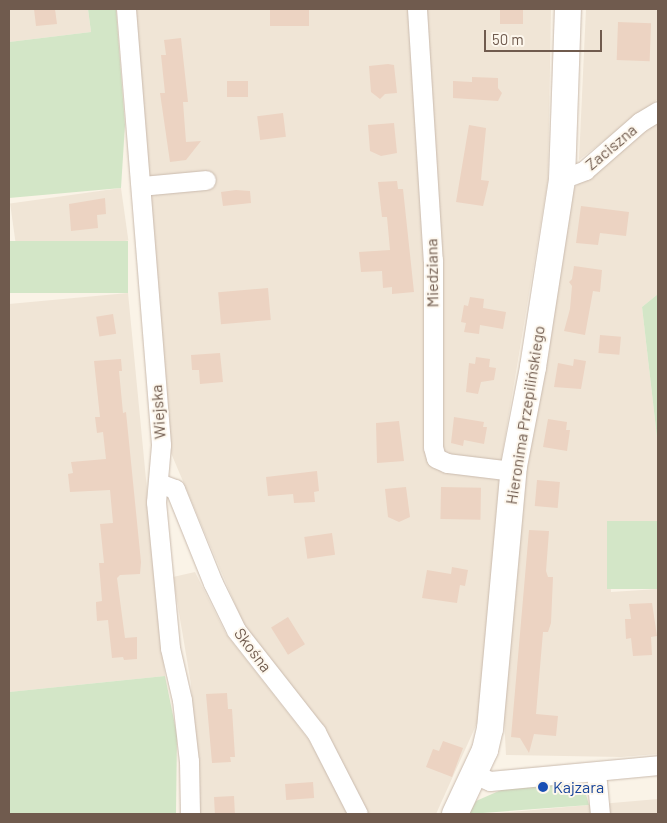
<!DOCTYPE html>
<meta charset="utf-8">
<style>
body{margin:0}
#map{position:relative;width:667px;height:823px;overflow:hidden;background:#faf3e7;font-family:Barlow,sans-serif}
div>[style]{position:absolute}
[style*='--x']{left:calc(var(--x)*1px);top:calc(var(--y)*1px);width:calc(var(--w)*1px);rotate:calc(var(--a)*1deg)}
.residential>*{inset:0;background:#f0e5d6;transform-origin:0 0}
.green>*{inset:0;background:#d3e6c7;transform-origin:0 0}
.building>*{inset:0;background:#ecd3c2;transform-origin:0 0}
.roads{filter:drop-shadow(0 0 1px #cabbae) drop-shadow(0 0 1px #cabbae)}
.street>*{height:19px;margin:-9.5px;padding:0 9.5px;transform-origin:9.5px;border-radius:9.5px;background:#fff}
.secondary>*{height:26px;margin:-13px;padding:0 13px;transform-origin:13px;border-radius:13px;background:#fff}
.dots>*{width:14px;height:14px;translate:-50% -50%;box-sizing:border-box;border:2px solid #fdf7ed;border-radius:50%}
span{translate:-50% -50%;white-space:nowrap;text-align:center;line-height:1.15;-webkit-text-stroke:4px #fdf7ed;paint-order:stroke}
.street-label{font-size:16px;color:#705b4e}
.transit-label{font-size:16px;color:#164399}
.left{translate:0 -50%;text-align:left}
.frame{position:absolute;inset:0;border:10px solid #705b4e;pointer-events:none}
.scale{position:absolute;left:484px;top:30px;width:118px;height:22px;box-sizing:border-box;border:2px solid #705b4e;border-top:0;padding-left:6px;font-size:15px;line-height:18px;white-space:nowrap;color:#705b4e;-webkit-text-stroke:4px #fdf7ed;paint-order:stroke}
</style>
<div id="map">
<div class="residential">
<i style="clip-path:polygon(9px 9px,88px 9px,91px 32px,9px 42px)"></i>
<i style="clip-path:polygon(133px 9px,551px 9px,548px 180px,502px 456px,478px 721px,436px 814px,368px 814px,329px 741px,243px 623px,171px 453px)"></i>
<i style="clip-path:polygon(586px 9px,658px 9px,658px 99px,579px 160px)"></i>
<i style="clip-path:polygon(658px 123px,658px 294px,642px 307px,658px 446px,658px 521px,607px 525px,611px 592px,658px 589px,658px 754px,621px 757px,506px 755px,504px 718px,524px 481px,571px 190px,636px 136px)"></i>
<i style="left:121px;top:188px;width:53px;height:112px;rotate:82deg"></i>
<i style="clip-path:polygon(128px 293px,165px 676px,9px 692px,9px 304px)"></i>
<i style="clip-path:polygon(195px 572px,226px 634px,309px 740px,349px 814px,199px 814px,191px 684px,173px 577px)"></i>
<i style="clip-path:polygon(658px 799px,658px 814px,488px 814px,589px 805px)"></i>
</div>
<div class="green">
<i style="clip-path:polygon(88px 9px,116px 9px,125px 125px,121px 188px,9px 198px,9px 42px,91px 32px)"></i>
<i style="left:128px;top:241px;width:52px;height:120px;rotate:90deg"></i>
<i style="clip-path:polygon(658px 294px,658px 446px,642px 307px)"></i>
<i style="left:658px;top:521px;width:68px;height:51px;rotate:90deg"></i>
<i style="clip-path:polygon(165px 676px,177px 735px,176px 814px,9px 814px,9px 692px)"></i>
<i style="clip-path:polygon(575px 782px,584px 787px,589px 805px,469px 814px,476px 801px,508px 787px)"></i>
</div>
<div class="building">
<i style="clip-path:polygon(34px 9px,55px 9px,57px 24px,36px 26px)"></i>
<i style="left:270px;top:9px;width:39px;height:17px"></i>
<i style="left:500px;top:9px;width:23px;height:15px"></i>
<i style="left:618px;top:22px;width:33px;height:38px;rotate:2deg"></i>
<i style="clip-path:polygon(181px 38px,188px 102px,183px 102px,186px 142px,201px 141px,186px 160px,170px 162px,160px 93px,165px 93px,161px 55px,166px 55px,164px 40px)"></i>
<i style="clip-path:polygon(388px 64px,394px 65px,397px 93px,385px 94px,380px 99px,371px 92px,369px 66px)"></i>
<i style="clip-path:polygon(472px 77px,498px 78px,498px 88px,502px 93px,498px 101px,453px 98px,453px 81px,472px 82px)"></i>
<i style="left:248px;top:81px;width:16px;height:21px;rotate:90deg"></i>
<i style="left:283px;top:113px;width:24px;height:26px;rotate:83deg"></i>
<i style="clip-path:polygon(394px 123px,397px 153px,381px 156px,370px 151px,368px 125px)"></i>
<i style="clip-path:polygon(469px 125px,486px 128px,481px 180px,489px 181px,483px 206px,456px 202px)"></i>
<i style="clip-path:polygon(397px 181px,398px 189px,403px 189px,414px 292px,392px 294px,392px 287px,383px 288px,382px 271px,361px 272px,359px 252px,390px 250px,387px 217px,382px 217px,378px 182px)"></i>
<i style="clip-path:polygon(236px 190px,250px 191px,251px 203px,223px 206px,221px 192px)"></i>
<i style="clip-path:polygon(105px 198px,106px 214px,97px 215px,98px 228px,71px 231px,69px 204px)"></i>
<i style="clip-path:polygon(581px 206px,629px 212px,626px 236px,600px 233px,598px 245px,576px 243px)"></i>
<i style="clip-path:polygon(574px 266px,602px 270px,600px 292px,593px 291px,585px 335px,564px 331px,570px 309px,572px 286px,569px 282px,572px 279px)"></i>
<i style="left:268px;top:288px;width:32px;height:50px;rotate:85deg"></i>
<i style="clip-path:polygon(470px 297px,484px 299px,483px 308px,506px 312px,503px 329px,480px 325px,479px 334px,464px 332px,466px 323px,461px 322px,464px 305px,468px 306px)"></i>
<i style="left:113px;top:314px;width:20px;height:17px;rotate:81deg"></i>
<i style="left:600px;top:335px;width:21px;height:18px;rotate:5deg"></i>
<i style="clip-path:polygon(220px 353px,223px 382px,200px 384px,199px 370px,192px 370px,191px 355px)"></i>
<i style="clip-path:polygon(476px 357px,490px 359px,489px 367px,496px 368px,494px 380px,481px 382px,478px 394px,466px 392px,469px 363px,475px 364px)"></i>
<i style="clip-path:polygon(121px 359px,122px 371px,119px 371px,123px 413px,126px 412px,141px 562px,140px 574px,120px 575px,117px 578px,125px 638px,137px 637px,137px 659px,124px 660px,123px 657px,112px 658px,108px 620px,97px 621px,96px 605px,96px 602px,102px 601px,99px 563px,104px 563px,100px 524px,113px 523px,110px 490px,70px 492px,68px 474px,73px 473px,71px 462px,106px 459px,103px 432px,97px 433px,95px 417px,100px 417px,94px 361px)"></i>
<i style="clip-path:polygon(574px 359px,586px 361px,581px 389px,554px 387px,558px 363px,573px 366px)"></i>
<i style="clip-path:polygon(454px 417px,484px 422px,483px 427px,487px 427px,484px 444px,464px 440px,463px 446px,451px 443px)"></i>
<i style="clip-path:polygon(548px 419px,567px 422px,566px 430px,570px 430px,567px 451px,543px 447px)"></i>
<i style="clip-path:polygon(399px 421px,404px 461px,377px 463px,376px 423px)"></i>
<i style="clip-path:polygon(317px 471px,319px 491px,314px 492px,315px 502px,294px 503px,293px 494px,268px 496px,266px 477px)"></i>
<i style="left:537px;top:480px;width:23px;height:26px;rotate:5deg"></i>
<i style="clip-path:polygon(406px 487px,410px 517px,399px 522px,388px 517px,385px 489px)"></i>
<i style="left:441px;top:487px;width:40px;height:32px;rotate:1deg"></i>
<i style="clip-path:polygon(529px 530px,549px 531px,546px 571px,548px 577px,553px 577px,551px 623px,548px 632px,543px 632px,536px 714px,558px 716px,556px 736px,534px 734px,529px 753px,520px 738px,511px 737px)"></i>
<i style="left:332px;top:533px;width:22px;height:28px;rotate:82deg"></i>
<i style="clip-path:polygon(452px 567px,468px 570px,465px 586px,460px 585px,457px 603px,422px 598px,427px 570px,451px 574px)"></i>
<i style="clip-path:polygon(652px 603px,657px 636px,651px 637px,652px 655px,633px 656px,631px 638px,626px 639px,625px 619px,631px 619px,629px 604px)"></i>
<i style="left:288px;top:617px;width:32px;height:20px;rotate:58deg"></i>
<i style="clip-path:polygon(227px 693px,228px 709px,232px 709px,235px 757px,230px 757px,231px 762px,212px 763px,206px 694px)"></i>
<i style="clip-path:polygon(443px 741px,463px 748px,452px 777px,426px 767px,433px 749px,439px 751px)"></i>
<i style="left:313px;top:782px;width:16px;height:28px;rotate:86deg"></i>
<i style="left:234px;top:796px;width:18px;height:20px;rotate:87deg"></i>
</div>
<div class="roads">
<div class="street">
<i style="--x:126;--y:9;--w:437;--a:85.4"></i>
<i style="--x:161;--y:445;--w:57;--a:95"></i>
<i style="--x:156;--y:502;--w:147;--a:84.5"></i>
<i style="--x:170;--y:648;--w:53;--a:77"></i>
<i style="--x:182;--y:700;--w:61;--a:83.5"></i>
<i style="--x:189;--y:761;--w:53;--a:88.9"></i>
<i style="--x:417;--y:9;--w:252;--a:86.4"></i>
<i style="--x:433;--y:260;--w:187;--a:90"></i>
<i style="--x:433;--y:447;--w:11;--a:75"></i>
<i style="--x:436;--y:458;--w:12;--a:24"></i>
<i style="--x:447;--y:463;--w:66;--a:6.9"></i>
<i style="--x:562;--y:179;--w:25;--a:-21"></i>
<i style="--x:585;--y:170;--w:73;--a:-41.1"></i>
<i style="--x:640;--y:122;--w:21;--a:-31"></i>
<i style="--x:141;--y:186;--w:65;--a:-5.3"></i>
<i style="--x:159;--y:483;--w:17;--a:21"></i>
<i style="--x:175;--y:489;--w:101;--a:68"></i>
<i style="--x:213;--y:583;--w:52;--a:63.9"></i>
<i style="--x:236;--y:630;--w:130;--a:51.9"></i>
<i style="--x:316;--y:732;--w:92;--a:62.9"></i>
<i style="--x:596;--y:772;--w:42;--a:84.6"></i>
<i style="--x:474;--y:774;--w:17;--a:24"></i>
<i style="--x:490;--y:781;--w:169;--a:-5.4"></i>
</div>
<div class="secondary">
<i style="--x:455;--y:814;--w:71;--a:-64.9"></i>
<i style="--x:485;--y:750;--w:22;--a:-77"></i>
<i style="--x:490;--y:729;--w:264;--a:-84.8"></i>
<i style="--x:514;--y:466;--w:101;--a:-79.1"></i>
<i style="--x:533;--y:367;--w:190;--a:-81.2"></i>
<i style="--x:562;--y:179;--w:170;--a:-88"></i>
</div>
</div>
<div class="dots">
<i style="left:543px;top:787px;background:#1a4fb4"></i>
</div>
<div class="street-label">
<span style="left:611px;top:147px;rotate:-40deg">Zaciszna</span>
<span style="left:432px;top:273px;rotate:-91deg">Miedziana</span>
<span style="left:158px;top:412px;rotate:-94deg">Wiejska</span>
<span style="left:525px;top:415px;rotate:-81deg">Hieronima Przepilińskiego</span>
<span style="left:253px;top:650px;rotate:53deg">Skośna</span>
</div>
<div class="transit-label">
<span class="left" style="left:553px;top:787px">Kajzara</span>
</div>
<div class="frame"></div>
<div class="scale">50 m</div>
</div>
